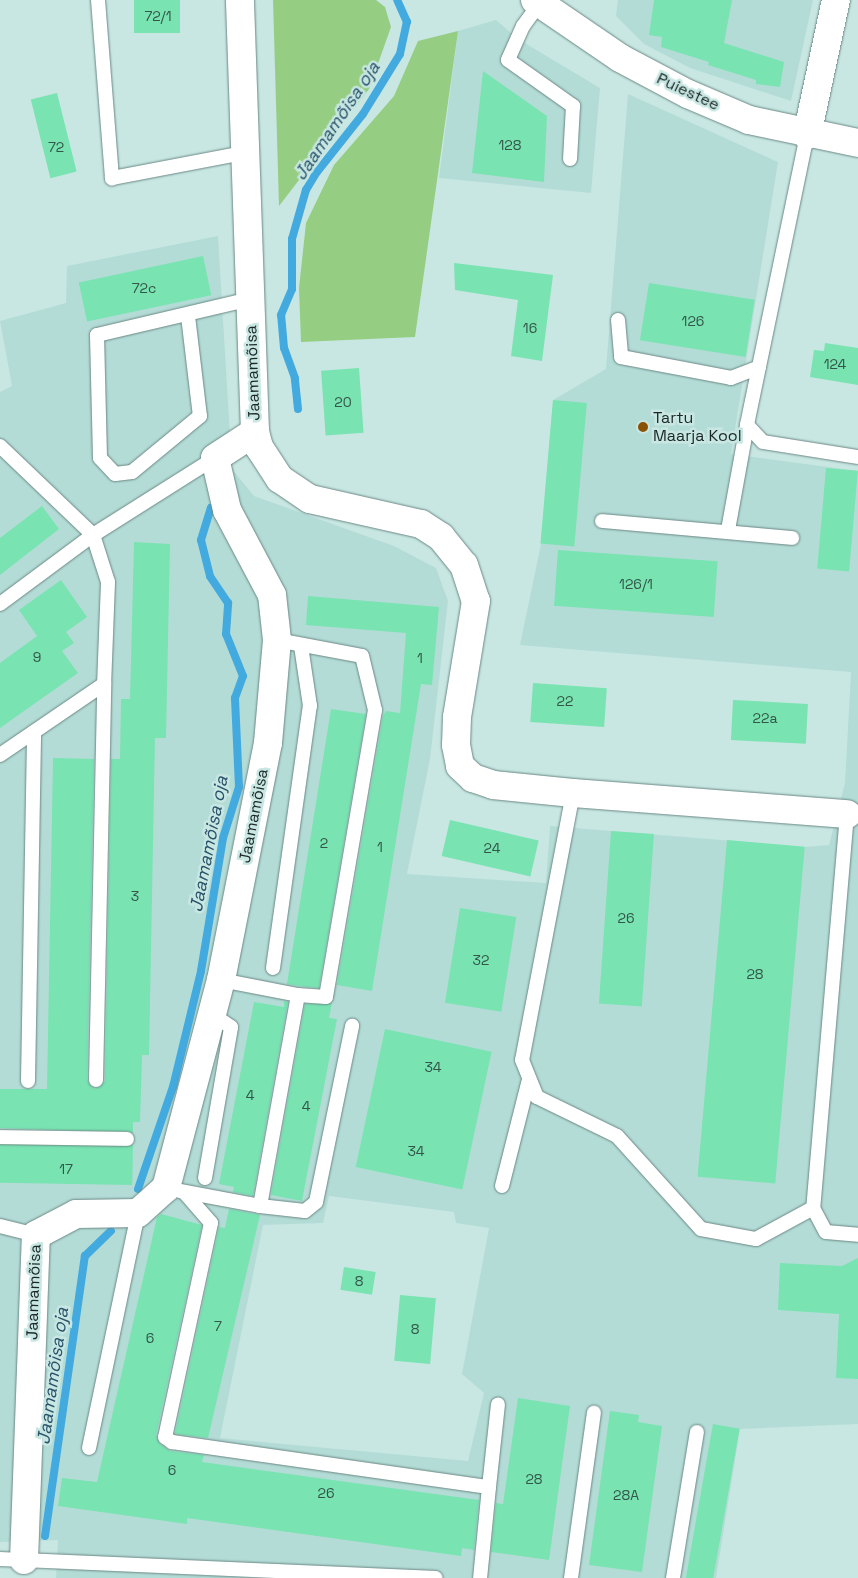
<!DOCTYPE html>
<meta charset="utf-8">
<style>
body{margin:0}
#map{position:relative;width:858px;height:1578px;overflow:hidden;background:#c8e7e3;font-family:"Space Grotesk",sans-serif}
div>[style]{position:absolute}
[style*='--x']{left:calc(var(--x)*1px);top:calc(var(--y)*1px);width:calc(var(--w)*1px);rotate:calc(var(--a)*1deg)}
.built>*{inset:0;background:#b4dcd7}
.green>*{inset:0;background:#95ce82}
.stream>*{height:8px;margin:-4px;padding:0 4px;transform-origin:4px;border-radius:4px;background:#43aadf}
.building>*{inset:0;background:#79e3b2;transform-origin:0 0}
.roads{filter:drop-shadow(0 0 1px #6b8884) drop-shadow(0 0 1px #6b8884)}
.service>*{height:14px;margin:-7px;padding:0 7px;transform-origin:7px;border-radius:7px;background:#fff}
.minor>*{height:28px;margin:-14px;padding:0 14px;transform-origin:14px;border-radius:14px;background:#fff}
.secondary>*{height:28px;margin:-14px;padding:0 14px;transform-origin:14px;border-radius:14px;background:#fff}
.dots>*{width:14px;height:14px;translate:-50% -50%;box-sizing:border-box;border:2px solid #c8e7e3;border-radius:50%}
span{translate:-50% -50%;white-space:nowrap;text-align:center;line-height:1.15;-webkit-text-stroke:5px #c8e7e3;paint-order:stroke}
.number-label{font-size:14px;color:#325649}
.number-label span{-webkit-text-stroke-width:0}
.street-label{font-size:16px;color:#1b2726}
.poi-label{font-size:16px;color:#1b2726}
.left{translate:0 -50%;text-align:left}
.water-label{font-size:18px;color:#29536a;font-style:italic}
</style>
<div id="map">
<div class="built">
<i style="clip-path:polygon(618px 0,813px 0,791px 101px,690px 68px,644px 44px,616px 16px)"></i>
<i style="clip-path:polygon(496px 20px,518px 39px,600px 88px,591px 193px,439px 178px,458px 31px)"></i>
<i style="clip-path:polygon(evenodd,628px 94px,778px 162px,731px 454px,858px 471px,858px 1424px,740px 1429px,716px 1578px,56px 1578px,58px 1540px,0 1542px,0 392px,12px 386px,0 321px,66px 303px,67px 266px,218px 236px,232px 469px,254px 496px,394px 546px,436px 568px,448px 601px,430px 759px,407px 874px,546px 883px,550px 826px,805px 847px,829px 845px,845px 783px,851px 672px,520px 645px,541px 544px,553px 400px,606px 369px,628px 94px,329px 1196px,454px 1212px,456px 1223px,489px 1228px,462px 1374px,484px 1393px,468px 1461px,220px 1438px,263px 1225px,323px 1223px,329px 1196px)"></i>
</div>
<div class="green">
<i style="clip-path:polygon(273px 0,376px 0,385px 7px,391px 27px,369px 89px,279px 206px)"></i>
<i style="clip-path:polygon(458px 31px,415px 337px,301px 342px,299px 288px,306px 223px,334px 165px,394px 96px,418px 41px)"></i>
</div>
<div class="stream">
<i style="--x:298;--y:409;--w:31;--a:-96"></i>
<i style="--x:295;--y:378;--w:32;--a:-110"></i>
<i style="--x:284;--y:348;--w:33;--a:-95"></i>
<i style="--x:281;--y:315;--w:28;--a:-67"></i>
<i style="--x:292;--y:289;--w:50;--a:-90"></i>
<i style="--x:292;--y:239;--w:51;--a:-74.1"></i>
<i style="--x:306;--y:190;--w:21;--a:-59"></i>
<i style="--x:317;--y:172;--w:74;--a:-51.6"></i>
<i style="--x:363;--y:114;--w:70;--a:-58.3"></i>
<i style="--x:400;--y:54;--w:33;--a:-78"></i>
<i style="--x:407;--y:22;--w:24;--a:-114"></i>
<i style="--x:138;--y:1189;--w:108;--a:-71.1"></i>
<i style="--x:173;--y:1087;--w:119;--a:-76.4"></i>
<i style="--x:201;--y:971;--w:135;--a:-80.6"></i>
<i style="--x:223;--y:838;--w:53;--a:-72.6"></i>
<i style="--x:239;--y:787;--w:89;--a:-92.6"></i>
<i style="--x:235;--y:698;--w:23;--a:-70"></i>
<i style="--x:243;--y:676;--w:45;--a:-112"></i>
<i style="--x:226;--y:634;--w:31;--a:-86"></i>
<i style="--x:228;--y:603;--w:32;--a:-124"></i>
<i style="--x:210;--y:576;--w:37;--a:-104"></i>
<i style="--x:201;--y:540;--w:34;--a:-73"></i>
<i style="--x:45;--y:1536;--w:283;--a:-81.9"></i>
<i style="--x:85;--y:1256;--w:36;--a:-44"></i>
</div>
<div class="building">
<i style="left:134px;top:0;width:46px;height:33px"></i>
<i style="clip-path:polygon(654px 0,732px 0,724px 43px,784px 62px,780px 87px,756px 84px,756px 80px,708px 65px,709px 62px,661px 47px,662px 37px,649px 35px)"></i>
<i style="clip-path:polygon(483px 71px,547px 116px,544px 182px,472px 173px)"></i>
<i style="left:57px;top:93px;width:81px;height:27px;rotate:76deg"></i>
<i style="left:203px;top:256px;width:40px;height:127px;rotate:78deg"></i>
<i style="clip-path:polygon(454px 263px,553px 275px,542px 361px,511px 356px,518px 300px,455px 290px)"></i>
<i style="left:649px;top:283px;width:107px;height:58px;rotate:9deg"></i>
<i style="clip-path:polygon(825px 343px,858px 348px,858px 385px,810px 377px,814px 350px,824px 351px)"></i>
<i style="left:359px;top:368px;width:65px;height:38px;rotate:86deg"></i>
<i style="left:553px;top:400px;width:34px;height:144px;rotate:5deg"></i>
<i style="left:826px;top:468px;width:32px;height:101px;rotate:5deg"></i>
<i style="clip-path:polygon(42px 506px,59px 529px,0 575px,0 538px)"></i>
<i style="clip-path:polygon(134px 542px,170px 544px,166px 738px,155px 738px,149px 1055px,142px 1055px,140px 1122px,133px 1122px,133px 1133px,0 1128px,0 1089px,47px 1089px,53px 758px,94px 759px,87px 1080px,95px 1089px,105px 1081px,111px 759px,120px 759px,121px 699px,130px 699px)"></i>
<i style="left:558px;top:550px;width:160px;height:56px;rotate:4deg"></i>
<i style="clip-path:polygon(61px 580px,87px 617px,66px 632px,74px 643px,62px 651px,78px 673px,0 728px,0 663px,37px 636px,19px 610px)"></i>
<i style="clip-path:polygon(308px 596px,439px 607px,432px 685px,421px 684px,372px 991px,337px 985px,383px 716px,386px 711px,400px 713px,406px 633px,306px 625px)"></i>
<i style="left:533px;top:683px;width:74px;height:39px;rotate:4deg"></i>
<i style="left:733px;top:700px;width:75px;height:40px;rotate:3deg"></i>
<i style="clip-path:polygon(331px 709px,366px 714px,319px 988px,299px 986px,287px 984px)"></i>
<i style="left:450px;top:820px;width:91px;height:37px;rotate:13deg"></i>
<i style="left:611px;top:831px;width:43px;height:173px;rotate:4deg"></i>
<i style="left:727px;top:840px;width:78px;height:338px;rotate:5deg"></i>
<i style="left:460px;top:908px;width:57px;height:96px;rotate:9deg"></i>
<i style="clip-path:polygon(284px 1001px,288px 1002px,253px 1196px,233px 1192px,234px 1187px,219px 1184px,254px 1002px,284px 1007px)"></i>
<i style="clip-path:polygon(332px 1003px,329px 1018px,337px 1019px,302px 1201px,271px 1195px,305px 1004px)"></i>
<i style="left:385px;top:1029px;width:109px;height:141px;rotate:12deg"></i>
<i style="left:133px;top:1145px;width:40px;height:133px;rotate:91deg"></i>
<i style="clip-path:polygon(229px 1209px,260px 1215px,208px 1438px,175px 1434px,219px 1227px,225px 1228px)"></i>
<i style="clip-path:polygon(161px 1214px,202px 1225px,156px 1435px,160px 1444px,170px 1451px,204px 1455px,202px 1462px,479px 1500px,474px 1550px,462px 1548px,461px 1556px,187px 1518px,187px 1524px,58px 1506px,62px 1478px,97px 1482px,157px 1217px)"></i>
<i style="clip-path:polygon(858px 1258px,858px 1379px,836px 1378px,839px 1314px,778px 1310px,780px 1263px,842px 1266px)"></i>
<i style="left:344px;top:1267px;width:32px;height:23px;rotate:9deg"></i>
<i style="left:400px;top:1295px;width:36px;height:66px;rotate:5deg"></i>
<i style="clip-path:polygon(518px 1398px,570px 1406px,549px 1560px,491px 1552px,496px 1503px,503px 1504px)"></i>
<i style="clip-path:polygon(610px 1411px,639px 1415px,638px 1422px,662px 1426px,642px 1572px,589px 1565px)"></i>
<i style="left:713px;top:1424px;width:27px;height:156px;rotate:10deg"></i>
</div>
<div class="roads">
<div class="service">
<i style="--x:98;--y:0;--w:179;--a:85.5"></i>
<i style="--x:112;--y:178;--w:138;--a:-10.8"></i>
<i style="--x:542;--y:0;--w:32;--a:126"></i>
<i style="--x:523;--y:26;--w:37;--a:114"></i>
<i style="--x:508;--y:60;--w:80;--a:35.3"></i>
<i style="--x:573;--y:106;--w:53;--a:93.2"></i>
<i style="--x:807;--y:135;--w:296;--a:101.7"></i>
<i style="--x:747;--y:425;--w:23;--a:47"></i>
<i style="--x:763;--y:442;--w:96;--a:9"></i>
<i style="--x:188;--y:316;--w:101;--a:83.2"></i>
<i style="--x:200;--y:416;--w:88;--a:140.5"></i>
<i style="--x:132;--y:472;--w:17;--a:173"></i>
<i style="--x:115;--y:474;--w:22;--a:-133"></i>
<i style="--x:100;--y:458;--w:123;--a:-91.4"></i>
<i style="--x:97;--y:335;--w:157;--a:-13.2"></i>
<i style="--x:618;--y:320;--w:37;--a:85"></i>
<i style="--x:621;--y:357;--w:112;--a:10.8"></i>
<i style="--x:731;--y:378;--w:30;--a:-21"></i>
<i style="--x:0;--y:446;--w:129;--a:43.7"></i>
<i style="--x:93;--y:535;--w:49;--a:72.3"></i>
<i style="--x:108;--y:582;--w:102;--a:92.2"></i>
<i style="--x:104;--y:684;--w:126;--a:145.7"></i>
<i style="--x:602;--y:521;--w:191;--a:5.1"></i>
<i style="--x:728;--y:530;--w:107;--a:-79.7"></i>
<i style="--x:0;--y:604;--w:116;--a:-36.6"></i>
<i style="--x:93;--y:535;--w:144;--a:-32.3"></i>
<i style="--x:277;--y:640;--w:86;--a:10.7"></i>
<i style="--x:362;--y:656;--w:56;--a:76.5"></i>
<i style="--x:375;--y:710;--w:291;--a:99.7"></i>
<i style="--x:326;--y:997;--w:28;--a:-176"></i>
<i style="--x:573;--y:793;--w:272;--a:100.8"></i>
<i style="--x:522;--y:1060;--w:40;--a:68"></i>
<i style="--x:537;--y:1097;--w:89;--a:26"></i>
<i style="--x:617;--y:1136;--w:125;--a:47.9"></i>
<i style="--x:701;--y:1229;--w:56;--a:10.3"></i>
<i style="--x:756;--y:1239;--w:65;--a:-28.5"></i>
<i style="--x:847;--y:814;--w:395;--a:94.9"></i>
<i style="--x:813;--y:1208;--w:27;--a:62"></i>
<i style="--x:826;--y:1232;--w:32;--a:5"></i>
<i style="--x:273;--y:968;--w:265;--a:-82"></i>
<i style="--x:310;--y:706;--w:61;--a:-98.5"></i>
<i style="--x:96;--y:1080;--w:396;--a:-88.8"></i>
<i style="--x:28;--y:1081;--w:349;--a:-89"></i>
<i style="--x:0;--y:1137;--w:127;--a:0.9"></i>
<i style="--x:205;--y:1178;--w:153;--a:-80.2"></i>
<i style="--x:231;--y:1027;--w:23;--a:-146"></i>
<i style="--x:502;--y:1186;--w:110;--a:-75.8"></i>
<i style="--x:180;--y:1191;--w:81;--a:10.6"></i>
<i style="--x:260;--y:1206;--w:214;--a:-79.8"></i>
<i style="--x:298;--y:995;--w:78;--a:-169"></i>
<i style="--x:184;--y:1192;--w:41;--a:48.9"></i>
<i style="--x:211;--y:1223;--w:219;--a:102.1"></i>
<i style="--x:165;--y:1437;--w:9;--a:36"></i>
<i style="--x:172;--y:1442;--w:320;--a:8.1"></i>
<i style="--x:489;--y:1487;--w:91;--a:95.6"></i>
<i style="--x:260;--y:1206;--w:45;--a:6.3"></i>
<i style="--x:305;--y:1211;--w:14;--a:-39"></i>
<i style="--x:316;--y:1202;--w:180;--a:-78.4"></i>
<i style="--x:0;--y:1226;--w:37;--a:14"></i>
<i style="--x:89;--y:1448;--w:240;--a:-78.2"></i>
<i style="--x:489;--y:1487;--w:83;--a:-83.8"></i>
<i style="--x:0;--y:1559;--w:436;--a:2.5"></i>
<i style="--x:571;--y:1578;--w:167;--a:-82.1"></i>
<i style="--x:673;--y:1578;--w:148;--a:-80.7"></i>
</div>
<div class="minor">
<i style="--x:807;--y:135;--w:138;--a:-77.9"></i>
<i style="--x:255;--y:432;--w:16;--a:75"></i>
<i style="--x:259;--y:447;--w:38;--a:57"></i>
<i style="--x:280;--y:479;--w:36;--a:34"></i>
<i style="--x:310;--y:499;--w:114;--a:12.7"></i>
<i style="--x:421;--y:524;--w:24;--a:33"></i>
<i style="--x:441;--y:537;--w:36;--a:51"></i>
<i style="--x:464;--y:565;--w:38;--a:72"></i>
<i style="--x:476;--y:601;--w:118;--a:99.3"></i>
<i style="--x:457;--y:717;--w:28;--a:92"></i>
<i style="--x:456;--y:745;--w:21;--a:79"></i>
<i style="--x:460;--y:766;--w:18;--a:43"></i>
<i style="--x:473;--y:778;--w:21;--a:19"></i>
<i style="--x:493;--y:785;--w:80;--a:5.7"></i>
<i style="--x:573;--y:793;--w:275;--a:4.4"></i>
<i style="--x:24;--y:1560;--w:325;--a:-87.9"></i>
<i style="--x:36;--y:1235;--w:45;--a:-27.7"></i>
<i style="--x:76;--y:1214;--w:62;--a:-0.9"></i>
<i style="--x:138;--y:1213;--w:38;--a:-42"></i>
<i style="--x:166;--y:1188;--w:215;--a:-75.2"></i>
<i style="--x:221;--y:980;--w:242;--a:-78.8"></i>
<i style="--x:268;--y:743;--w:103;--a:-85"></i>
<i style="--x:277;--y:640;--w:45;--a:-96.3"></i>
<i style="--x:272;--y:595;--w:96;--a:-117.9"></i>
<i style="--x:227;--y:510;--w:53;--a:-103"></i>
<i style="--x:215;--y:458;--w:48;--a:-33"></i>
<i style="--x:255;--y:432;--w:432;--a:-92"></i>
</div>
<div class="secondary">
<i style="--x:535;--y:0;--w:103;--a:34.3"></i>
<i style="--x:620;--y:58;--w:77;--a:27.9"></i>
<i style="--x:688;--y:94;--w:66;--a:23.1"></i>
<i style="--x:749;--y:120;--w:111;--a:11.9"></i>
</div>
</div>
<div class="dots">
<i style="left:643px;top:427px;background:#8a5205"></i>
</div>
<div class="number-label">
<span style="left:158px;top:16px">72/1</span>
<span style="left:510px;top:145px">128</span>
<span style="left:56px;top:147px">72</span>
<span style="left:144px;top:288px">72c</span>
<span style="left:693px;top:321px">126</span>
<span style="left:530px;top:328px">16</span>
<span style="left:835px;top:364px">124</span>
<span style="left:343px;top:402px">20</span>
<span style="left:636px;top:584px">126/1</span>
<span style="left:37px;top:657px">9</span>
<span style="left:420px;top:658px">1</span>
<span style="left:565px;top:701px">22</span>
<span style="left:765px;top:718px">22a</span>
<span style="left:324px;top:843px">2</span>
<span style="left:380px;top:847px">1</span>
<span style="left:492px;top:848px">24</span>
<span style="left:135px;top:896px">3</span>
<span style="left:626px;top:918px">26</span>
<span style="left:481px;top:960px">32</span>
<span style="left:755px;top:974px">28</span>
<span style="left:433px;top:1067px">34</span>
<span style="left:250px;top:1095px">4</span>
<span style="left:306px;top:1106px">4</span>
<span style="left:416px;top:1151px">34</span>
<span style="left:66px;top:1169px">17</span>
<span style="left:359px;top:1281px">8</span>
<span style="left:218px;top:1326px">7</span>
<span style="left:415px;top:1329px">8</span>
<span style="left:150px;top:1338px">6</span>
<span style="left:172px;top:1470px">6</span>
<span style="left:534px;top:1479px">28</span>
<span style="left:326px;top:1493px">26</span>
<span style="left:626px;top:1495px">28A</span>
</div>
<div class="street-label">
<span style="left:688px;top:92px;rotate:25deg">Puiestee</span>
<span style="left:253px;top:373px;rotate:-92deg">Jaamamõisa</span>
<span style="left:254px;top:816px;rotate:-79deg">Jaamamõisa</span>
<span style="left:34px;top:1292px;rotate:-88deg">Jaamamõisa</span>
</div>
<div class="poi-label">
<span class="left" style="left:653px;top:427px">Tartu<br>Maarja Kool</span>
</div>
<div class="water-label">
<span style="left:337px;top:121px;rotate:-56deg">Jaamamõisa oja</span>
<span style="left:209px;top:844px;rotate:-79deg">Jaamamõisa oja</span>
<span style="left:53px;top:1376px;rotate:-82deg">Jaamamõisa oja</span>
</div>
</div>
